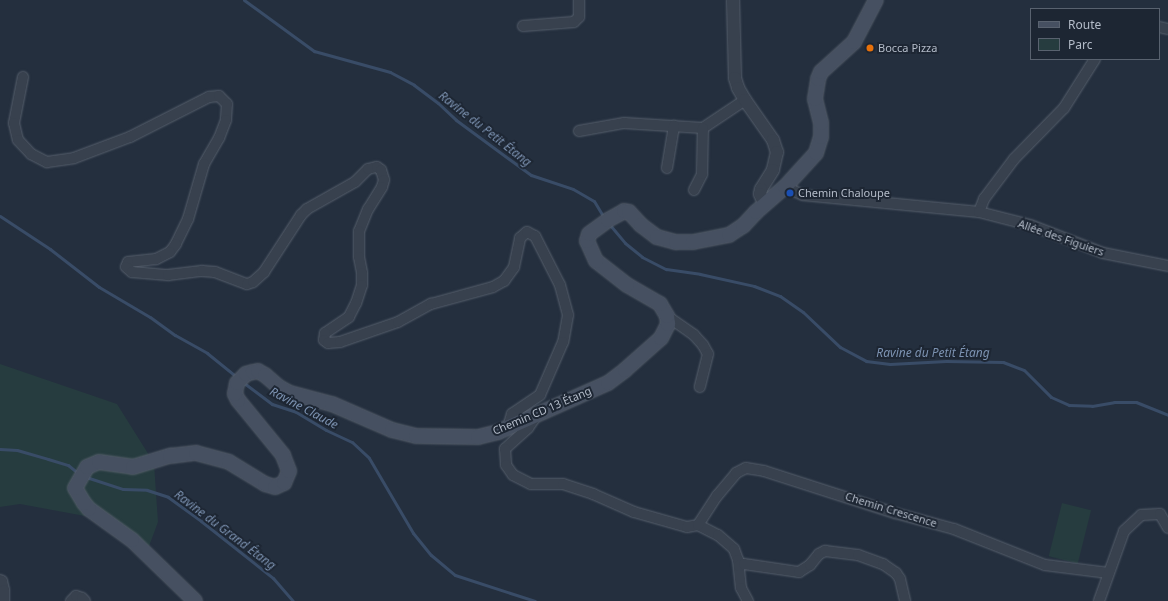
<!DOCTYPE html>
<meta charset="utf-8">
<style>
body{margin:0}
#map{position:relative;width:1168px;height:601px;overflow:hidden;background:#242f3e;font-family:"Noto Sans",sans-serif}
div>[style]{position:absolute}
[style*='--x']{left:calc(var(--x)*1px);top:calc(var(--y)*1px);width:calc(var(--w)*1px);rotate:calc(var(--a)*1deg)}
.green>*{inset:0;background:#263c3f;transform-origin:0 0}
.stream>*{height:3px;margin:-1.5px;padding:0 1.5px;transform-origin:1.5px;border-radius:1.5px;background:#394c67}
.roads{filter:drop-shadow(0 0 1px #565f6c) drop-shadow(0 0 1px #565f6c)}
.minor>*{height:10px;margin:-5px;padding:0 5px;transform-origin:5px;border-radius:5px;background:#38414e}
.tertiary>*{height:12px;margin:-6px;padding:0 6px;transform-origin:6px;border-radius:6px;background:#38414e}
.secondary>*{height:14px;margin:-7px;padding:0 7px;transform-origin:7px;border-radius:7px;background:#465061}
.dots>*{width:11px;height:11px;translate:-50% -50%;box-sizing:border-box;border:2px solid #1d2633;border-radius:50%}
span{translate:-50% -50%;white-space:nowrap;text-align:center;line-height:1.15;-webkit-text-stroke:4px #1d2633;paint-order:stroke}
.poi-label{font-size:11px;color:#b4bcc9}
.left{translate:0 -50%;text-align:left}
.street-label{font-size:11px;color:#b4bcc9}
.water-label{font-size:12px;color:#7c92b1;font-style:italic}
.legend{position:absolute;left:1030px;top:8px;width:130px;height:52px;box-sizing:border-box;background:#1d2633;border:1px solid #59626f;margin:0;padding:5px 7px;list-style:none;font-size:12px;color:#b4bcc9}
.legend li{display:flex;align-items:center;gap:8px;height:20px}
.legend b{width:20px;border:1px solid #59626f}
</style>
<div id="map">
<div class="green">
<i style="clip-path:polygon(0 364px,117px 404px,154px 463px,158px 522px,145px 557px,112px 521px,20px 504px,0 507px)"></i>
<i style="left:1062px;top:503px;width:30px;height:55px;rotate:14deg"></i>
</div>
<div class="stream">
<i style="--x:244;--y:0;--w:87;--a:36.1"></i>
<i style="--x:314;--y:51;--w:79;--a:15.4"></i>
<i style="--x:390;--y:72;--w:27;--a:28"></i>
<i style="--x:414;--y:85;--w:30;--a:37"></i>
<i style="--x:438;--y:103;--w:25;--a:43"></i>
<i style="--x:456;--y:120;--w:93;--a:36.3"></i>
<i style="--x:531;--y:175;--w:44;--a:18.4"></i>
<i style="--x:573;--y:189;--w:24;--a:30"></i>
<i style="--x:594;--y:201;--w:21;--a:59"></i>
<i style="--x:0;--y:216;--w:60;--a:33.4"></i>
<i style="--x:50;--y:249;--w:62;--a:37.8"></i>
<i style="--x:99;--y:287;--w:59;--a:30.5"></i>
<i style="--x:150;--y:317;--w:31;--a:36"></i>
<i style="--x:175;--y:335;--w:37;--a:29"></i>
<i style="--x:207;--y:353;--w:40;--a:39"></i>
<i style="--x:610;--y:225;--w:23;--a:50"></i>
<i style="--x:625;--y:243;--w:22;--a:39"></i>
<i style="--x:642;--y:257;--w:27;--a:27"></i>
<i style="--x:666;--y:269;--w:34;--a:8"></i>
<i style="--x:700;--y:274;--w:55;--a:12.5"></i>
<i style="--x:754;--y:286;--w:28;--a:21"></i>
<i style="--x:780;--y:296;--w:28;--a:35"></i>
<i style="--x:803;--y:312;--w:51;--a:43.4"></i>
<i style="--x:840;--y:347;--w:30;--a:28"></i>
<i style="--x:866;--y:361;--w:24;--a:7"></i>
<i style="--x:890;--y:364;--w:56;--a:-3.1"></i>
<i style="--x:946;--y:361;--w:57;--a:1"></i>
<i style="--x:1003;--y:362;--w:22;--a:21"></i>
<i style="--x:1024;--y:370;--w:38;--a:45"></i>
<i style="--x:1051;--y:397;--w:20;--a:24"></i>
<i style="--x:1069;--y:405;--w:23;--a:2"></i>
<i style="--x:1092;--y:406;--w:22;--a:-10"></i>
<i style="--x:1114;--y:402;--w:22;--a:0"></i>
<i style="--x:1136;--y:402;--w:35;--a:22"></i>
<i style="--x:244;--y:383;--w:35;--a:37"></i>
<i style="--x:272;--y:404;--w:25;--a:18"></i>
<i style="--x:296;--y:412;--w:35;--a:31"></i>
<i style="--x:326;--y:430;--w:29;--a:25"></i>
<i style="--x:352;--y:442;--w:23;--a:43"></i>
<i style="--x:369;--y:458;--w:87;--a:59.6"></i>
<i style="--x:413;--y:533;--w:28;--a:51"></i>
<i style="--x:431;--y:555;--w:31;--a:40"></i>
<i style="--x:455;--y:575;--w:84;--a:18"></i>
<i style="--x:0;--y:449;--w:17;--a:3"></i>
<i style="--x:17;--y:450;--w:32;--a:16"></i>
<i style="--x:48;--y:459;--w:21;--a:17"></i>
<i style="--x:68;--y:465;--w:14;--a:39"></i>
<i style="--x:86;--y:477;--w:39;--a:18"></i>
<i style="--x:123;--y:489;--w:24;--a:2"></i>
<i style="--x:147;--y:490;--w:22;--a:18"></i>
<i style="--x:168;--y:497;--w:41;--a:36"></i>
<i style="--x:201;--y:521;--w:92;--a:38.4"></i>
<i style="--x:273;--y:578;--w:30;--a:49"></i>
</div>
<div class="roads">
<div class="minor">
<i style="--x:523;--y:26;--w:51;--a:-4.5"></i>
<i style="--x:574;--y:22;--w:7;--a:-45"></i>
<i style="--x:579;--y:17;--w:17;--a:-90"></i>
<i style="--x:1159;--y:27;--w:9;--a:13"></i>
<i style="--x:23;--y:77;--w:47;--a:101.1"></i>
<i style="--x:14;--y:123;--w:17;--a:77"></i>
<i style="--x:18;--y:140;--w:19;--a:47"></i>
<i style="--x:31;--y:154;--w:18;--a:27"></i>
<i style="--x:47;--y:162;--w:27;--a:-8"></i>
<i style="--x:74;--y:158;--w:60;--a:-20.6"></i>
<i style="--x:130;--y:137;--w:89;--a:-26.9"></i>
<i style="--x:209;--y:97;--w:10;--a:-6"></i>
<i style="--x:219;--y:96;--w:11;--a:45"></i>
<i style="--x:227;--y:104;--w:16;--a:94"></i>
<i style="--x:226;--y:120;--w:19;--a:111"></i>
<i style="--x:219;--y:138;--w:30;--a:120"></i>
<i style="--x:204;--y:164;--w:57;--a:106.2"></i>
<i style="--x:188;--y:219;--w:28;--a:116"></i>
<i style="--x:176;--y:244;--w:10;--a:127"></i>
<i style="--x:170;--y:252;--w:16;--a:153"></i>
<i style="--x:156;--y:259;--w:28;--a:174"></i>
<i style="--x:128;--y:262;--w:5;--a:112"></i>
<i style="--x:126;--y:267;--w:8;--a:40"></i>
<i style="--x:132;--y:272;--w:36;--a:5"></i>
<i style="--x:168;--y:275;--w:34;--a:-7"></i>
<i style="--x:202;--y:271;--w:13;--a:4"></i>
<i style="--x:215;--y:272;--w:34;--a:21"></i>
<i style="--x:247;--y:284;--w:6;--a:-18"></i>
<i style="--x:253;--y:282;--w:15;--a:-42"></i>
<i style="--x:264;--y:272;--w:68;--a:-57"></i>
<i style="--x:301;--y:215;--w:8;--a:-45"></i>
<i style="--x:307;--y:209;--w:55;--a:-29.4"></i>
<i style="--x:355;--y:182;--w:18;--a:-45"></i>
<i style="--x:368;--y:169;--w:9;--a:-13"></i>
<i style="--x:377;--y:167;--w:5;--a:37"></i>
<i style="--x:381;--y:170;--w:10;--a:73"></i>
<i style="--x:384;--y:180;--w:7;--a:106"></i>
<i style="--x:382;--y:187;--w:26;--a:122"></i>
<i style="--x:368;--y:209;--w:24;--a:112"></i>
<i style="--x:359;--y:231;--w:26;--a:90"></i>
<i style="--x:359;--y:257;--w:16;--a:79"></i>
<i style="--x:362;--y:273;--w:12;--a:90"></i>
<i style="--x:362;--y:285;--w:19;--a:108"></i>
<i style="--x:356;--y:303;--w:16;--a:117"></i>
<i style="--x:349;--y:317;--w:29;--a:146"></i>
<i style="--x:325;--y:333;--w:7;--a:98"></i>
<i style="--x:324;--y:340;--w:5;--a:37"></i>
<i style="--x:328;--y:343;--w:12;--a:-5"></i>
<i style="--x:340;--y:342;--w:61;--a:-19"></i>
<i style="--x:398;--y:322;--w:38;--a:-29"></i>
<i style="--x:431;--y:304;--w:64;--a:-15.3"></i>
<i style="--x:493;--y:287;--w:13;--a:-29"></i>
<i style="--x:504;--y:281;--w:17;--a:-54"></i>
<i style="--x:514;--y:267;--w:30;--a:-78"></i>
<i style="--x:520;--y:238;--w:9;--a:-41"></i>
<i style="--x:527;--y:232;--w:9;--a:27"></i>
<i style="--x:535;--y:236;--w:55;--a:63"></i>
<i style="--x:560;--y:285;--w:31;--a:75"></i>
<i style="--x:568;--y:315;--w:27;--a:100"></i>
<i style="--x:563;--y:342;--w:58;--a:113.5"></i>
<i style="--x:540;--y:395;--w:34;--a:146"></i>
<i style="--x:512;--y:414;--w:14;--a:107"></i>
<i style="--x:579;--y:131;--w:46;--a:-10.1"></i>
<i style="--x:624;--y:123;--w:79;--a:3.6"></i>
<i style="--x:703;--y:128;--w:50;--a:-33.7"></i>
<i style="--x:667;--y:168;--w:43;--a:-80.5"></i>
<i style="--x:785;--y:187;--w:20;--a:24"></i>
<i style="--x:803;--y:195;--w:177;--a:5.5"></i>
<i style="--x:979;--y:212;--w:14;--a:-69"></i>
<i style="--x:984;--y:199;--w:50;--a:-53.1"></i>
<i style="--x:1014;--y:159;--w:71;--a:-45.6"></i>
<i style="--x:1064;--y:108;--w:58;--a:-57.7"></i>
<i style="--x:694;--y:190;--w:18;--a:-63"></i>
<i style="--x:702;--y:174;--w:46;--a:-88.8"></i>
<i style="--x:979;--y:212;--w:53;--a:14.3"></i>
<i style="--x:1030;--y:225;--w:78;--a:21"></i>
<i style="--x:1103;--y:253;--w:66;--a:11.3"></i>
<i style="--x:667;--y:316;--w:33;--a:35"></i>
<i style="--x:694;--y:335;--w:13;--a:48"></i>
<i style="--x:703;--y:345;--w:10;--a:61"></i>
<i style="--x:708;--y:354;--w:34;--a:104"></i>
<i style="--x:537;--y:415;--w:16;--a:125"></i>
<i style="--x:528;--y:428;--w:31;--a:138"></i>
<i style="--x:505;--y:449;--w:16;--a:86"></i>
<i style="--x:506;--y:465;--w:12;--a:55"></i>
<i style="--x:513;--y:475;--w:20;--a:27"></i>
<i style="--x:531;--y:484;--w:32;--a:0"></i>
<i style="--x:563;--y:484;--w:32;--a:18"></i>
<i style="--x:593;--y:494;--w:45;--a:23.7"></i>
<i style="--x:634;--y:512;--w:55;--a:15.8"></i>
<i style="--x:687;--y:527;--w:11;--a:-10"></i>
<i style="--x:698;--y:525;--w:22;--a:27"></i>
<i style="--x:718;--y:535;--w:21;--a:41"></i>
<i style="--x:734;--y:549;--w:12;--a:70"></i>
<i style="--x:738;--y:560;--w:28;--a:84"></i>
<i style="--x:741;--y:588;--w:15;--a:62"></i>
<i style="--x:698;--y:525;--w:35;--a:-57"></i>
<i style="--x:717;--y:496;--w:30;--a:-50"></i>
<i style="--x:736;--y:473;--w:11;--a:-27"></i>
<i style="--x:746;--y:468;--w:18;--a:9"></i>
<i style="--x:764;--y:471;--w:138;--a:17.8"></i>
<i style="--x:895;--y:513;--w:61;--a:15.2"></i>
<i style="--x:954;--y:529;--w:98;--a:21.6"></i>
<i style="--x:1045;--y:565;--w:64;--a:7.2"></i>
<i style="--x:739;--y:566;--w:5;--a:-22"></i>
<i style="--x:744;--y:564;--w:56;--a:8.3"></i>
<i style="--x:799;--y:572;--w:13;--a:-32"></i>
<i style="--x:810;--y:565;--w:14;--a:-51"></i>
<i style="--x:819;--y:554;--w:7;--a:-27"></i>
<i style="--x:825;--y:551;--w:33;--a:7"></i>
<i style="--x:858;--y:555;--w:27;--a:20"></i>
<i style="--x:883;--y:564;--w:16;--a:35"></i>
<i style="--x:896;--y:573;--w:7;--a:56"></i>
<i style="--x:900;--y:579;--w:23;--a:77"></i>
<i style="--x:0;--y:580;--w:2;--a:27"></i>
<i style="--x:2;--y:581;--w:9;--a:77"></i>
<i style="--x:4;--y:590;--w:11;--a:90"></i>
<i style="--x:71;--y:601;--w:7;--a:-45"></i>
<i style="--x:76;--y:596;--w:6;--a:18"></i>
<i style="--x:82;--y:598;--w:4;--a:45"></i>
<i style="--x:1099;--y:601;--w:74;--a:-70.3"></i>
<i style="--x:1124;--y:531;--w:23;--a:-43"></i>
<i style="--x:1141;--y:515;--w:19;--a:-3"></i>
<i style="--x:1160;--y:514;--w:16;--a:60"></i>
</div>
<div class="tertiary">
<i style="--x:733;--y:0;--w:78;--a:88.5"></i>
<i style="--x:735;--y:78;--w:10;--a:73"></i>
<i style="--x:738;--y:88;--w:14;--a:60"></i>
<i style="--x:745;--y:100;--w:49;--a:55"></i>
<i style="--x:773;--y:140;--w:13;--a:72"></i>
<i style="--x:777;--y:152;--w:18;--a:103"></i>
<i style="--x:773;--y:170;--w:22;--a:122"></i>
<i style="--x:761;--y:189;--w:5;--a:101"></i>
<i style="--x:760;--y:194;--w:12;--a:66"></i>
</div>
<div class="secondary">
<i style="--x:195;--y:601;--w:88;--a:-135.9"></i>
<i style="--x:132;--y:540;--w:53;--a:-144.2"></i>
<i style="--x:89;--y:509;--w:8;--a:-130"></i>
<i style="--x:84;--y:503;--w:17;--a:-121"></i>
<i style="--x:75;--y:488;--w:24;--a:-60"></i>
<i style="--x:87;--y:467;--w:13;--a:-23"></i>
<i style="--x:99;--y:462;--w:34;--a:8"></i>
<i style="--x:133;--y:467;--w:39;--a:-17"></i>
<i style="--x:170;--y:456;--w:26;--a:-7"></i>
<i style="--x:196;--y:453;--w:34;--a:15"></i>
<i style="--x:229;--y:462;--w:42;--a:31.4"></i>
<i style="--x:265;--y:484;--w:10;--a:17"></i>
<i style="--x:275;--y:487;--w:10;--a:-24"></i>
<i style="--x:284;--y:483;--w:13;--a:-67"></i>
<i style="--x:289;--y:471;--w:17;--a:-111"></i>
<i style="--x:283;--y:455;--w:71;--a:-129.3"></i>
<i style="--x:238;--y:400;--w:7;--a:-117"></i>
<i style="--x:235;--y:394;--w:11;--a:-80"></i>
<i style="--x:237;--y:383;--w:13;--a:-45"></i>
<i style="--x:246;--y:374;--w:7;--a:-16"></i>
<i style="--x:253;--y:372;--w:5;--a:-11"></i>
<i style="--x:258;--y:371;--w:8;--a:30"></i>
<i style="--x:265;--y:375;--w:18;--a:41"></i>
<i style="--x:279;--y:387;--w:13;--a:29"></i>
<i style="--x:290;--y:393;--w:43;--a:14.7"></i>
<i style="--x:332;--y:404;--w:65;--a:23.4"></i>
<i style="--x:392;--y:430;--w:25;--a:14"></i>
<i style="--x:416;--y:436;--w:62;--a:0.9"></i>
<i style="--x:478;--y:437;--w:21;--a:-14"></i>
<i style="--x:498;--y:432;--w:120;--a:-24"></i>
<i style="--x:608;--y:383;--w:21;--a:-37"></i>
<i style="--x:625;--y:370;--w:48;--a:-41.6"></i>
<i style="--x:661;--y:338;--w:16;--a:-63"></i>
<i style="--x:668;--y:324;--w:8;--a:-97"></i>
<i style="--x:667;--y:316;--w:14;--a:-120"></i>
<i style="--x:660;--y:304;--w:38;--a:-150"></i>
<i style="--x:627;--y:285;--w:39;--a:-142"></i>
<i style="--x:596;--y:261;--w:22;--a:-114"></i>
<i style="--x:587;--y:241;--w:7;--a:-74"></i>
<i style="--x:589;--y:234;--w:24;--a:-36"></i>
<i style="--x:608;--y:220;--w:18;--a:-29"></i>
<i style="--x:624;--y:211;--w:5;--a:11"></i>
<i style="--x:629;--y:212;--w:18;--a:47"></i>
<i style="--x:641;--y:225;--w:20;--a:37"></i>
<i style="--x:657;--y:237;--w:20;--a:15"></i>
<i style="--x:676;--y:242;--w:17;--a:0"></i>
<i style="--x:693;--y:242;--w:37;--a:-11"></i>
<i style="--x:729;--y:235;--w:17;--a:-33"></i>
<i style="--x:743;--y:226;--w:19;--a:-47"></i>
<i style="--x:756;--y:212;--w:38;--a:-41"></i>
<i style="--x:785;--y:187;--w:46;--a:-47.6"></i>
<i style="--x:816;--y:153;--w:17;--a:-73"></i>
<i style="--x:821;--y:137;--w:14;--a:-90"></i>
<i style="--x:821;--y:123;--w:25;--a:-104"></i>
<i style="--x:815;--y:99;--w:20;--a:-81"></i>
<i style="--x:818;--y:79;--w:8;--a:-67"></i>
<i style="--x:821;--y:72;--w:45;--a:-42.3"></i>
<i style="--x:854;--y:42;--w:47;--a:-62.4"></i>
</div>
</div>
<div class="dots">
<i style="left:870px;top:48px;background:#e8710a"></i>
<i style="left:790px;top:193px;background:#1a4fb4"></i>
</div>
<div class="poi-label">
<span class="left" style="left:878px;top:48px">Bocca Pizza</span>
<span class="left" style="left:798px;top:193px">Chemin Chaloupe</span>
</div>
<div class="street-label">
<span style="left:1061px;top:238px;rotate:19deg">Allée des Figuiers</span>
<span style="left:542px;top:411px;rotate:-23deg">Chemin CD 13 Étang</span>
<span style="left:891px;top:510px;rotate:17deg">Chemin Crescence</span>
</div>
<div class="water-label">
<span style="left:485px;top:129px;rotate:38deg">Ravine du Petit Étang</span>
<span style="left:933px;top:353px">Ravine du Petit Étang</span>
<span style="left:304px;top:408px;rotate:28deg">Ravine Claude</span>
<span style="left:225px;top:530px;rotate:37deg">Ravine du Grand Étang</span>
</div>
<ul class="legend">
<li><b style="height:5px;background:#465061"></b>Route</li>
<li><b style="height:11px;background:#263c3f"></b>Parc</li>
</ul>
</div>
